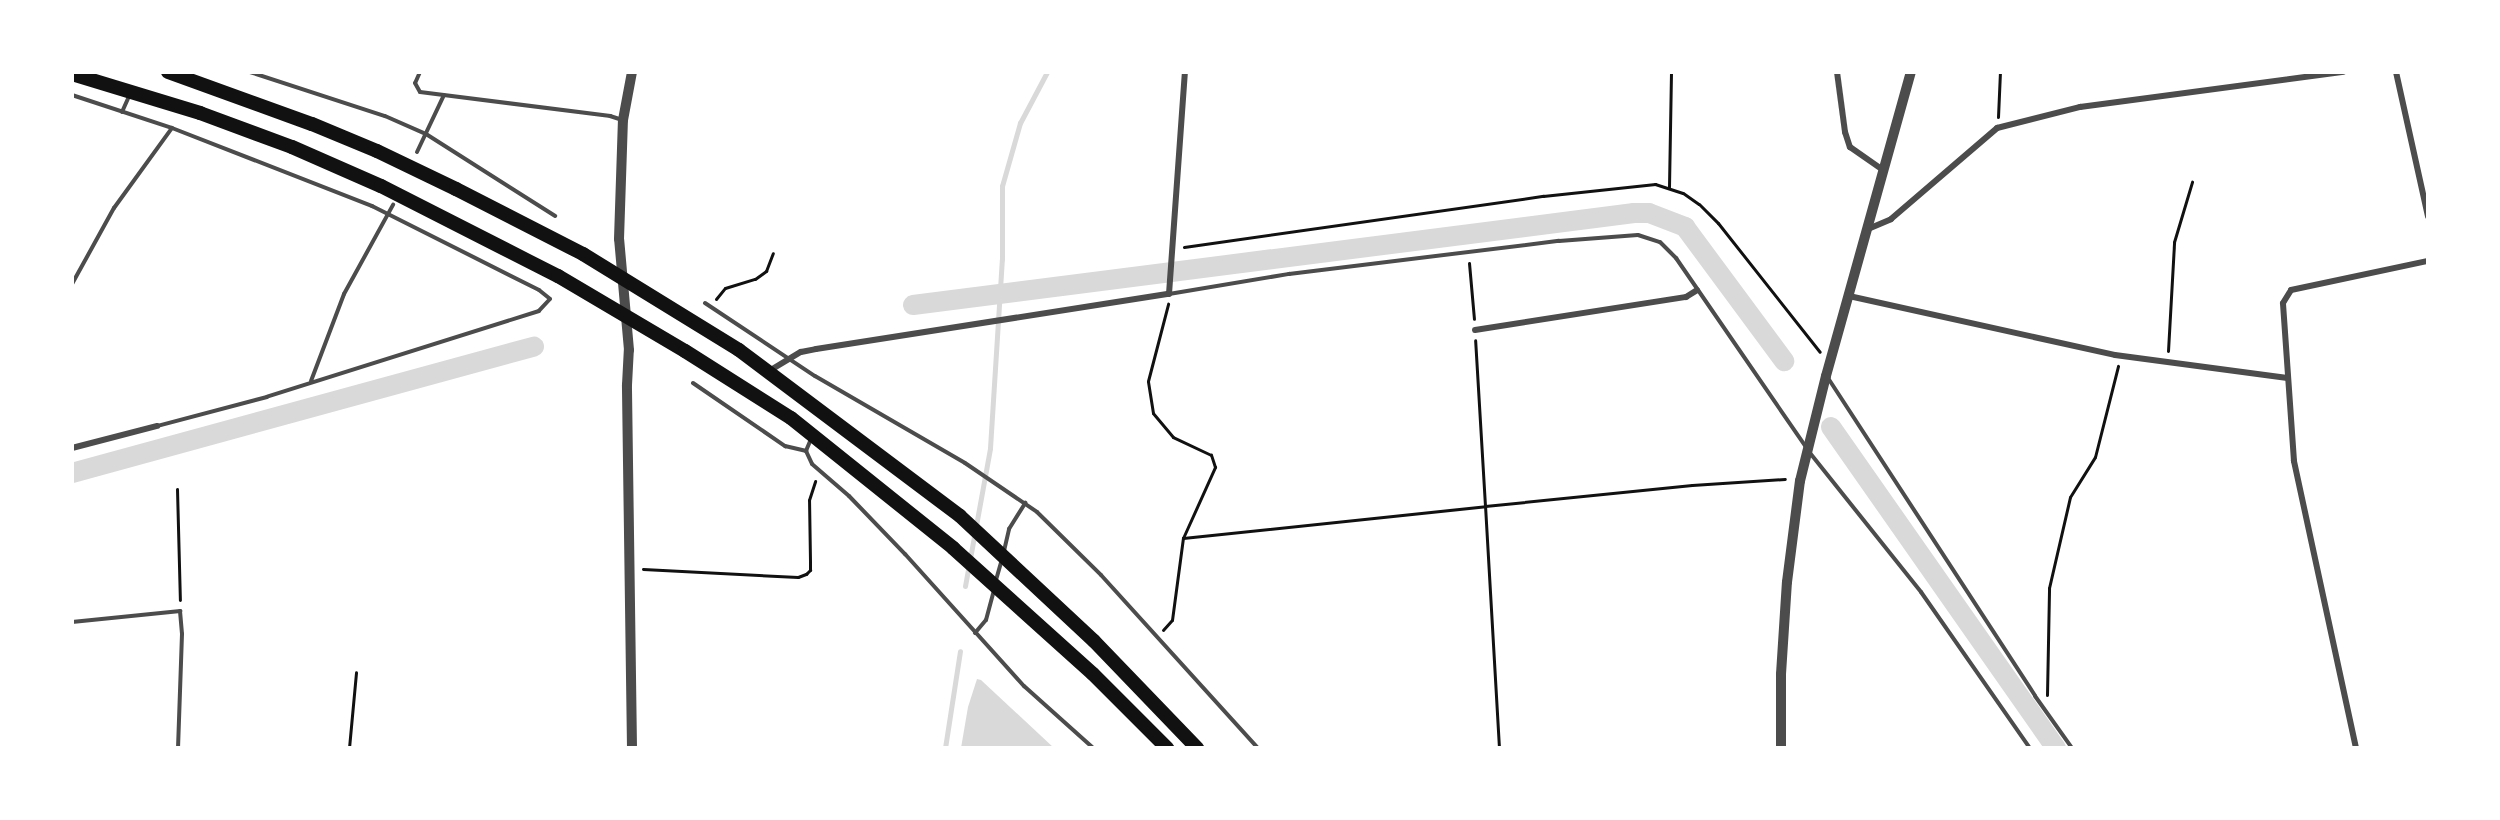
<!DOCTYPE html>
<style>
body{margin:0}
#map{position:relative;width:2500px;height:820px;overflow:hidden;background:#fff;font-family:"Fira Sans",sans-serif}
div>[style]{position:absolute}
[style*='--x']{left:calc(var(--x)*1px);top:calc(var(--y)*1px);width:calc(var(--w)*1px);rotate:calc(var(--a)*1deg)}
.water>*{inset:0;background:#d9d9d9}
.stream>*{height:5px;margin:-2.5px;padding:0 2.5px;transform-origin:2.5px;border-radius:2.5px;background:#d9d9d9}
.canal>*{height:20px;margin:-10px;padding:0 10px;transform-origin:10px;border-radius:10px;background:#d9d9d9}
.path>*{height:3px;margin:-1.5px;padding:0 1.5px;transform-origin:1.5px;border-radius:1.5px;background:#111}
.service>*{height:4px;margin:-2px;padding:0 2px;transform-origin:2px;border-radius:2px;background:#4c4c4c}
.minor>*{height:6px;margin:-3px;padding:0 3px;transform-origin:3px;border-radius:3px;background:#4c4c4c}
.tertiary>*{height:10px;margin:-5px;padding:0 5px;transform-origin:5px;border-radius:5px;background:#4c4c4c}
.trunk>*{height:14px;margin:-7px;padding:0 7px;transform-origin:7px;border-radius:7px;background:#111}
span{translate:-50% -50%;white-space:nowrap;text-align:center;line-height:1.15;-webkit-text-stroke:5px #fff;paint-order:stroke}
.frame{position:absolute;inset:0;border:74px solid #fff;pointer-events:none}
</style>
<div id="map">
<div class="water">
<i style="clip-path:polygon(977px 679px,981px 680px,1054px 748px,961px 748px,968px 707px)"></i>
</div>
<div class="stream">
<i style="--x:965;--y:586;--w:140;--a:-79.7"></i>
<i style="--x:990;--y:448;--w:189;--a:-86.4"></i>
<i style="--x:1002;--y:259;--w:73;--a:-90"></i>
<i style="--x:1002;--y:186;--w:66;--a:-74.1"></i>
<i style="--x:1020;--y:123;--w:58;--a:-62.1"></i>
<i style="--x:945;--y:748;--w:98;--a:-81.2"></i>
</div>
<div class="canal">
<i style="--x:913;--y:305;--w:727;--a:-7.27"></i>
<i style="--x:1634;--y:213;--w:15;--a:0"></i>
<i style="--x:1649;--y:213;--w:39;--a:21"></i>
<i style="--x:1685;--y:227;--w:167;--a:53.5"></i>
<i style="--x:1831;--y:427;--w:392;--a:55"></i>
<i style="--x:72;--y:473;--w:479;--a:-15.3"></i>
</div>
<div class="path">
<i style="--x:1998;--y:117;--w:45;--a:-87.5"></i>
<i style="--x:1669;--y:187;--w:115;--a:-89"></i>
<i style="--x:1184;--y:247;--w:363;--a:-8.1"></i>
<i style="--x:1543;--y:196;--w:113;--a:-6.1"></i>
<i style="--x:1655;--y:184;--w:29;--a:18"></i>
<i style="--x:1683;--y:193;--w:19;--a:35"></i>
<i style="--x:1699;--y:204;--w:27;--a:45"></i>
<i style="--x:1718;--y:223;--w:164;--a:51.7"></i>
<i style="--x:1469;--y:263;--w:56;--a:84.9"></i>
<i style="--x:716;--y:299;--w:14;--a:-51"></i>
<i style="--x:725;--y:288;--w:31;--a:-17"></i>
<i style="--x:755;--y:279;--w:14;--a:-36"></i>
<i style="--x:766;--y:271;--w:19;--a:-69"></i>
<i style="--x:2168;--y:351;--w:109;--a:-86.8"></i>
<i style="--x:2174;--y:242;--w:63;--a:-73.3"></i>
<i style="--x:177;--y:489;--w:111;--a:88.5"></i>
<i style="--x:1183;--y:538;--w:304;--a:-6"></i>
<i style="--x:1485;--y:506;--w:166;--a:-93.4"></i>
<i style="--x:643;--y:569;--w:155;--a:3"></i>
<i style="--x:798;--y:577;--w:9;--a:-21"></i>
<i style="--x:806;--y:574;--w:6;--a:-45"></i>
<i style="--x:810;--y:570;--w:9;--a:-90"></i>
<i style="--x:810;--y:561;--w:61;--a:-90.9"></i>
<i style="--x:809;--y:500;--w:20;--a:-72"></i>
<i style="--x:1163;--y:630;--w:13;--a:-48"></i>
<i style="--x:1172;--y:620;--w:83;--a:-82.4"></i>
<i style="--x:1183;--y:538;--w:78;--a:-65.7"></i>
<i style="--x:1215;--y:467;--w:13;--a:-108"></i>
<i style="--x:1211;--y:455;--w:42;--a:-154.7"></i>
<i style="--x:1173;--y:437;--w:31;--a:-130"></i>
<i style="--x:1153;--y:413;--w:32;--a:-99"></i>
<i style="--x:1148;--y:381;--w:80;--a:-75.4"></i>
<i style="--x:2047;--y:695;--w:107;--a:-88.9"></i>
<i style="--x:2049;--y:588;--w:93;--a:-77"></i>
<i style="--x:2070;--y:497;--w:47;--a:-58"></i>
<i style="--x:2095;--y:457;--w:94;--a:-75.8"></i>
<i style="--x:349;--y:748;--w:76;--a:-84.7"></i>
<i style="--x:1499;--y:748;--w:242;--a:-93.3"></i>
<i style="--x:1485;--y:506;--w:208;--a:-5.8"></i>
<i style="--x:1692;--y:485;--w:93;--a:-3.7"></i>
</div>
<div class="service">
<i style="--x:250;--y:72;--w:142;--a:18.1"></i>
<i style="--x:385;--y:116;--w:45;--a:23.7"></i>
<i style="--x:426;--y:134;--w:153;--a:32.4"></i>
<i style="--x:420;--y:72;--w:12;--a:114"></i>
<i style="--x:415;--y:83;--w:10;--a:61"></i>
<i style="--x:420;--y:92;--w:192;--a:7.2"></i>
<i style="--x:610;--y:116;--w:13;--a:18"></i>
<i style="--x:72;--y:95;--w:105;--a:18.3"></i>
<i style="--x:172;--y:128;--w:215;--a:21.3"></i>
<i style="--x:372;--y:206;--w:187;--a:26.7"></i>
<i style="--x:539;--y:290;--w:14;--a:39"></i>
<i style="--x:550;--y:299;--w:16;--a:133"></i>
<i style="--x:539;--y:311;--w:285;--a:162.5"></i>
<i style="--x:267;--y:397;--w:114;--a:165.2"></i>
<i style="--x:122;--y:112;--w:17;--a:-66"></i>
<i style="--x:417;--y:152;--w:63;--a:-64.7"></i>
<i style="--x:72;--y:284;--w:87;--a:-61.1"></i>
<i style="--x:114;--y:208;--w:99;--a:-54.1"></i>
<i style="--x:1169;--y:294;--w:122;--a:-9.5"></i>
<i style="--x:1289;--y:274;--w:272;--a:-7"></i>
<i style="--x:1559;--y:241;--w:79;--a:-4.3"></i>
<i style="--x:1638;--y:235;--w:23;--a:18"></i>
<i style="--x:1660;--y:242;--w:23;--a:45"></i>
<i style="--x:1676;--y:258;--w:229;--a:55.5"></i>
<i style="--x:705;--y:303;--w:132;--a:33.6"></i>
<i style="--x:815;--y:376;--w:173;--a:30.1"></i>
<i style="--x:965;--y:463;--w:87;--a:34.2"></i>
<i style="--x:1037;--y:512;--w:90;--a:44.5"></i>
<i style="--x:1101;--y:575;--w:234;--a:47.8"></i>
<i style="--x:1828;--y:378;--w:379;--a:56.9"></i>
<i style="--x:2035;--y:696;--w:64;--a:54.6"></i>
<i style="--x:311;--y:381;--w:93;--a:-69.2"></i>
<i style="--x:344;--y:294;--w:102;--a:-61.2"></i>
<i style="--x:693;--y:383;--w:112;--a:34.4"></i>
<i style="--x:785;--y:446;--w:22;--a:13"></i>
<i style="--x:811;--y:439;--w:13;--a:113"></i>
<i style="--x:806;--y:451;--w:14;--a:65"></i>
<i style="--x:812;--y:464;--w:49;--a:40.9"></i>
<i style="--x:849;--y:496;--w:81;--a:46"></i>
<i style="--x:905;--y:554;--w:178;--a:48"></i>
<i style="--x:1024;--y:686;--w:93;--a:41.9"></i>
<i style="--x:1810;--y:453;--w:178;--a:51.4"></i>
<i style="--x:1921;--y:592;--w:190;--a:55.1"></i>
<i style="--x:1004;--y:551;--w:23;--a:-77"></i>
<i style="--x:1009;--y:529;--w:31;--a:-58"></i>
<i style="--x:996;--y:580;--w:22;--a:-74"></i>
<i style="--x:72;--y:622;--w:109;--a:-5.8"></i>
<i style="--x:180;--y:611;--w:23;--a:85"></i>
<i style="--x:182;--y:634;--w:114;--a:92"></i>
<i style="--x:975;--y:633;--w:17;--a:-50"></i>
<i style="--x:986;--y:620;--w:30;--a:-75"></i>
</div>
<div class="minor">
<i style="--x:1837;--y:72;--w:61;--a:82.4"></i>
<i style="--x:1845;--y:132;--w:16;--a:72"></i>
<i style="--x:1850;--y:147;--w:40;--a:34.9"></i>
<i style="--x:2396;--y:72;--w:148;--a:77.5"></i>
<i style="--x:1868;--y:229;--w:25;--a:-23"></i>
<i style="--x:1891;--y:219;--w:140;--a:-40.6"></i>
<i style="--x:1997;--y:128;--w:86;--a:-14.2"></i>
<i style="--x:2080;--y:107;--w:266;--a:-7.6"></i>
<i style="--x:1849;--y:296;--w:272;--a:12.5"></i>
<i style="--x:2115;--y:355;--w:174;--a:7.6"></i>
<i style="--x:1475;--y:330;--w:214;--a:-8.9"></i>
<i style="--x:1686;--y:297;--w:13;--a:-32"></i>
<i style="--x:769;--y:371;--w:37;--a:-31"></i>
<i style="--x:801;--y:352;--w:15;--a:-11"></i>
<i style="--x:816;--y:349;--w:357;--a:-8.9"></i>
<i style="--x:1169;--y:294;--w:223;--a:-85.9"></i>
<i style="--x:72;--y:448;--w:88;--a:-14.5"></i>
<i style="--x:2356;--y:748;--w:294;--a:-102.2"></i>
<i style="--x:2294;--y:461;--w:158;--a:-94"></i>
<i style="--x:2283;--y:303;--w:15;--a:-58"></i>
<i style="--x:2291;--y:290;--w:140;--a:-12"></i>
</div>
<div class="tertiary">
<i style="--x:632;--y:748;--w:363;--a:-90.8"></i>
<i style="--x:627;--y:385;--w:35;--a:-87"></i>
<i style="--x:629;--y:350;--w:111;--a:-95.1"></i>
<i style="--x:619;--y:239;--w:119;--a:-88.1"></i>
<i style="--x:623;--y:120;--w:49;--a:-79.4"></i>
<i style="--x:1781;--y:748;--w:74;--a:-90"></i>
<i style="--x:1781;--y:674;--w:92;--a:-86.3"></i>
<i style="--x:1787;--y:582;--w:102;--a:-82.7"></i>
<i style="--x:1800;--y:481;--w:108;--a:-76.1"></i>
<i style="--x:1826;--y:376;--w:316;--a:-74.4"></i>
</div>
<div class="trunk">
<i style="--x:168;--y:72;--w:153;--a:19.9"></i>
<i style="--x:312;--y:124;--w:70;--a:22.6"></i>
<i style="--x:377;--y:151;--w:88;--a:25.7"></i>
<i style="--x:456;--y:189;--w:143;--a:27.1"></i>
<i style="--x:583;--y:254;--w:183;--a:31.6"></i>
<i style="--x:739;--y:350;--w:276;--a:36.9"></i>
<i style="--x:960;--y:516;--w:183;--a:43"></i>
<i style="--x:1094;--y:641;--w:149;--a:46.1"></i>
<i style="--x:72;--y:74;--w:134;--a:16.9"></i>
<i style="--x:200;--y:113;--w:98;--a:20.3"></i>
<i style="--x:292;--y:147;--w:97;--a:23.7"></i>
<i style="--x:381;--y:186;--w:199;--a:27"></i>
<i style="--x:558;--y:276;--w:147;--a:30.6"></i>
<i style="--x:685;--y:351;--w:125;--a:32.3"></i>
<i style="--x:791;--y:418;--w:208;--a:38.7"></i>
<i style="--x:953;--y:548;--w:188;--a:42"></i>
<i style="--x:1093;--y:674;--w:105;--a:45"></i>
</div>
<div class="frame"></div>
</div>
